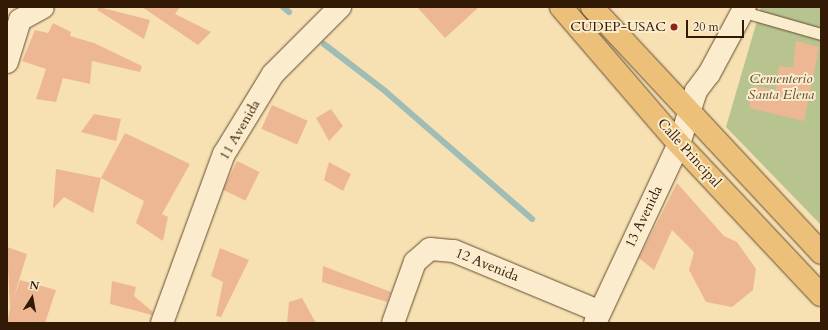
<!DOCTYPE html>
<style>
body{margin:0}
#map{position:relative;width:828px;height:330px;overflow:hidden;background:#f7e1b2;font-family:Cardo,serif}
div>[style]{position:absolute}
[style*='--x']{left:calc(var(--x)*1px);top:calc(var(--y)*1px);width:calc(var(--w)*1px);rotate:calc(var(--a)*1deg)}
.green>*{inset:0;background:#b8c490}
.stream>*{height:6px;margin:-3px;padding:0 3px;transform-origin:3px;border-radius:3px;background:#9fbcb5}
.building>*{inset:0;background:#eeb794;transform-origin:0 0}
.roads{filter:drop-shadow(0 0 1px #634c30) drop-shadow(0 0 1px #634c30)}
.lane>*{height:11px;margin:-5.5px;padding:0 5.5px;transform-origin:5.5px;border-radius:5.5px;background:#faeccd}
.street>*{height:22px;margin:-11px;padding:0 11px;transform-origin:11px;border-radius:11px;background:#faeccd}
.primary>*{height:22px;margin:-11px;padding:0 11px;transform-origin:11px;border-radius:11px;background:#ecc079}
.dots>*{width:11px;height:11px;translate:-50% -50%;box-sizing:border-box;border:2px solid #faeccd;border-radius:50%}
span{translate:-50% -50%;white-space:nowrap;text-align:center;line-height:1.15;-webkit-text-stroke:4px #faeccd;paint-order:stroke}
.poi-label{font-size:14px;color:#321a04}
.right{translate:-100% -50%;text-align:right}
.park-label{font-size:14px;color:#5a4d2e;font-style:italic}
.street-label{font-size:14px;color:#321a04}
.frame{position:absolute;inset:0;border:8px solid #321a04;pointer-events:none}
.north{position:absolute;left:12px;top:278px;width:40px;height:40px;-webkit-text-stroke:3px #faeccd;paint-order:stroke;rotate:11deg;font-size:11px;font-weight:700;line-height:16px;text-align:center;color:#321a04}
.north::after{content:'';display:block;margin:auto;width:14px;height:18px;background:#321a04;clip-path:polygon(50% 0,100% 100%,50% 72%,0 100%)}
.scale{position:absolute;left:686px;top:20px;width:58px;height:18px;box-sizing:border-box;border:2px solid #321a04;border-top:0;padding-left:5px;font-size:12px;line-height:14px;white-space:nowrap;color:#321a04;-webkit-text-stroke:3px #faeccd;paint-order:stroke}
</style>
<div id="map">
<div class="green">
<i style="clip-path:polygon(761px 7px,821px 7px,821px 225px,726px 127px)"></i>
</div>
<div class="stream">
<i style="--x:283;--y:7;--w:8;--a:40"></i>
<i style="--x:324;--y:44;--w:77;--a:37.6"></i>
<i style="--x:385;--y:91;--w:195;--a:41"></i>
</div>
<div class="building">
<i style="clip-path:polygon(99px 7px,150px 20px,144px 39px,97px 10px)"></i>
<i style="clip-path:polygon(142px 7px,180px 7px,175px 14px,211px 32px,198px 45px)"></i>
<i style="clip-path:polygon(417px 7px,479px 7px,445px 38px)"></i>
<i style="clip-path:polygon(53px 23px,71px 32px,70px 36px,94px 43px,142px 66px,140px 72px,92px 61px,90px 84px,63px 78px,56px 102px,36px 99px,46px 69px,22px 61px,35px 30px,48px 33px)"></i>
<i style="clip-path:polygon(796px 41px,819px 47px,804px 121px,749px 108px,753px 86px,776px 90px,779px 66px,793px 68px)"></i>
<i style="left:272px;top:105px;width:39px;height:26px;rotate:24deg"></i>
<i style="clip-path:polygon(331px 109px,343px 126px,329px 141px,316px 118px)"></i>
<i style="clip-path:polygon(94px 114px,121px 119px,116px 141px,81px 132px)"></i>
<i style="clip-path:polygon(125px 133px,190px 164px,162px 214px,168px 217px,163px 241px,136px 223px,144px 201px,101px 178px)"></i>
<i style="left:237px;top:161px;width:25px;height:32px;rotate:26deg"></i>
<i style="clip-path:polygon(329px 162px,351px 174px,343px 191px,324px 180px)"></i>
<i style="clip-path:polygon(56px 169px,101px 178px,93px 213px,64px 197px,53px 209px)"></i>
<i style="clip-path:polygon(677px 183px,724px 236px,737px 242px,756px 269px,753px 290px,732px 307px,706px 302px,689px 270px,694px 252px,672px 230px,654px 270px,639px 258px)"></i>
<i style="clip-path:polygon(7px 247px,27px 254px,13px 300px,20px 280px,56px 290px,45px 323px,7px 323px,10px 308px)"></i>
<i style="clip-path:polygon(220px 248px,249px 260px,221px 317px,216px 316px,223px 282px,211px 276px)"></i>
<i style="clip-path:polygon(323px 266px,391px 292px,387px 302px,322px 282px)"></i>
<i style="clip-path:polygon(112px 281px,136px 287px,134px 296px,153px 312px,152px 315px,110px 304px)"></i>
<i style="clip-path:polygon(302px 298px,316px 323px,287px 323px,289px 302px)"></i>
</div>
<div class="roads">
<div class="lane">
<i style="--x:744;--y:12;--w:80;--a:15.9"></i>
</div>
<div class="street">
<i style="--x:7;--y:62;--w:44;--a:-72.8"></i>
<i style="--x:20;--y:20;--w:26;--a:-29"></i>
<i style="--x:162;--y:323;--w:180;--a:-69.9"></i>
<i style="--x:224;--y:154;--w:94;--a:-58.5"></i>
<i style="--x:273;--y:74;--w:95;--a:-45"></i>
<i style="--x:393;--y:323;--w:65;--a:-70.2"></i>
<i style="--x:415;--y:262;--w:20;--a:-41"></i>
<i style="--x:430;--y:249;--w:24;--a:5"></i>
<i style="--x:454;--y:251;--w:156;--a:22.6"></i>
<i style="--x:595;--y:323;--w:198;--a:-64.9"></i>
<i style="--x:679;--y:144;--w:56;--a:-72.2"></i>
<i style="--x:696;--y:91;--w:21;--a:-53"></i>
<i style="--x:709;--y:74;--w:76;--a:-61.8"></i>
</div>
<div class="primary">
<i style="--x:561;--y:7;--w:181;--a:49.3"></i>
<i style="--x:679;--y:144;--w:207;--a:46.8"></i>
<i style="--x:592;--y:7;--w:336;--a:47"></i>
</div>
</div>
<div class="dots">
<i style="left:674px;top:27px;background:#8f2418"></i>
</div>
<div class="poi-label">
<span class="right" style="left:666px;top:27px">CUDEP-USAC</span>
</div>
<div class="park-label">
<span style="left:781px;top:87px">Cementerio<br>Santa Elena</span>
</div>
<div class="street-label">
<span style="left:240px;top:130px;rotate:-60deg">11 Avenida</span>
<span style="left:689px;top:153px;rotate:48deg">Calle Principal</span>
<span style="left:644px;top:217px;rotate:-64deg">13 Avenida</span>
<span style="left:487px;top:265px;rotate:22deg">12 Avenida</span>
</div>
<div class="frame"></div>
<div class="north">N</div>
<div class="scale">20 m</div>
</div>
